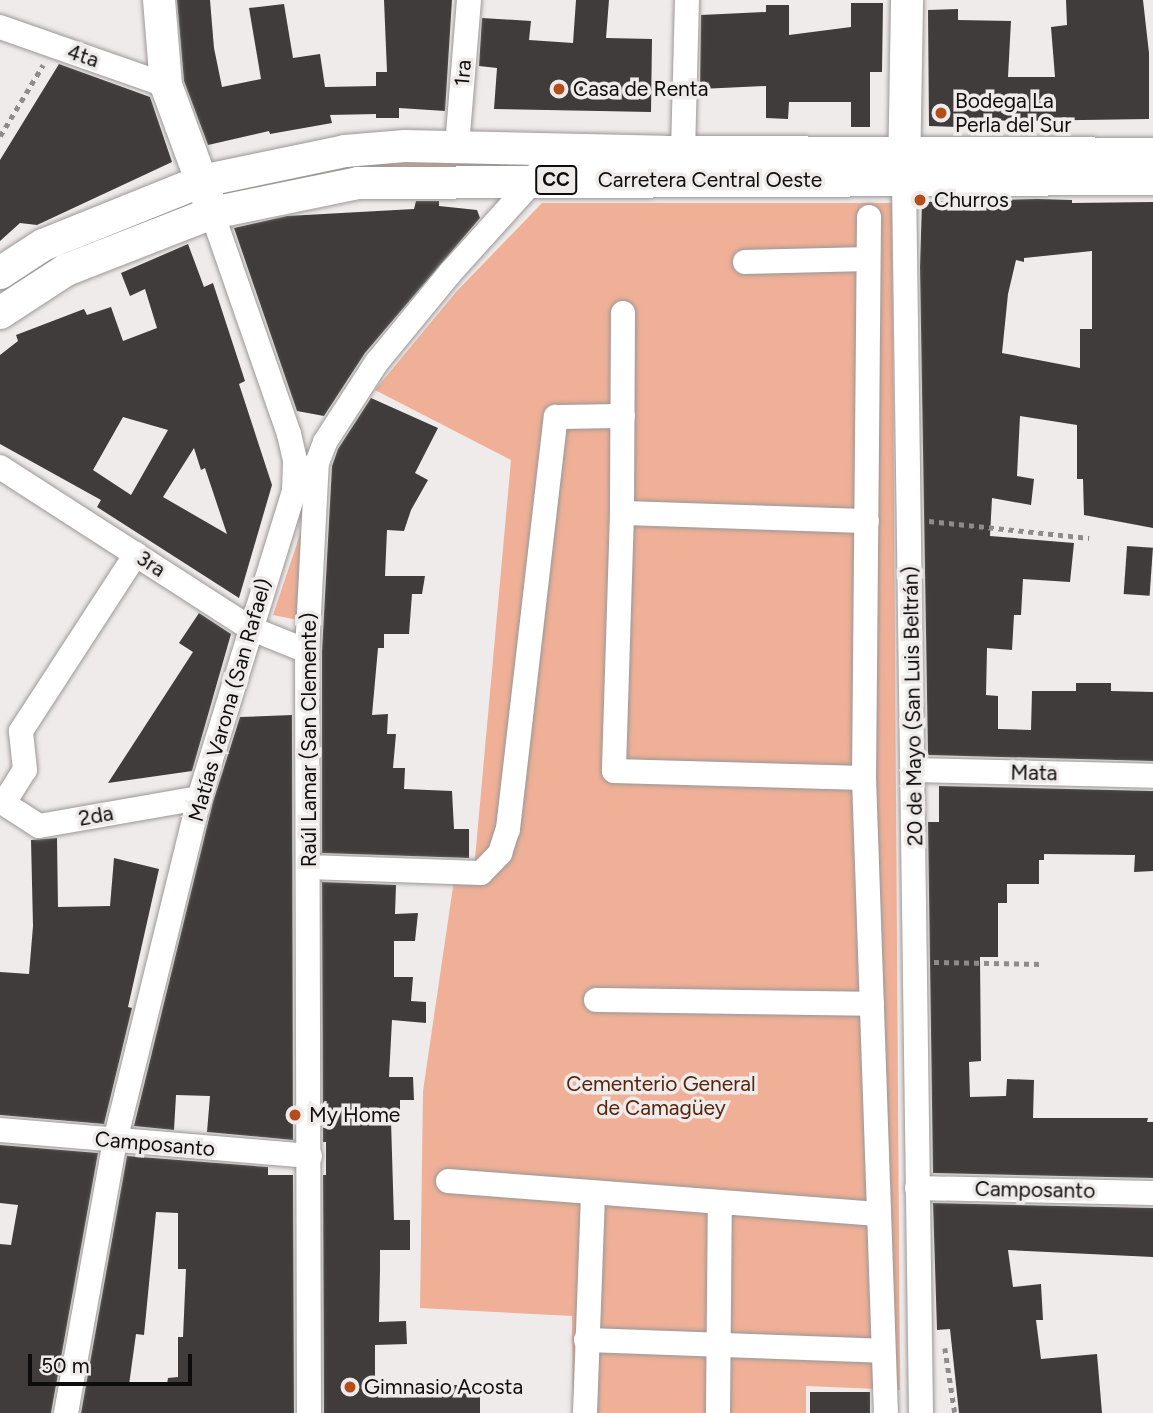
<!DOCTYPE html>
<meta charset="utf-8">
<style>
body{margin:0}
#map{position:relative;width:1153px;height:1413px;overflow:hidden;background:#efebea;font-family:Figtree,sans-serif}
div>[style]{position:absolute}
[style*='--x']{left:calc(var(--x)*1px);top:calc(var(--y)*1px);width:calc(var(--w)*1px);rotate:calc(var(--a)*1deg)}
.green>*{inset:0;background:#efb097}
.building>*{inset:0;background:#3f3c3b;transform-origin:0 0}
.path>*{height:4.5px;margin-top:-2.25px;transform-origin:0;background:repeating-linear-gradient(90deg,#8e8b8a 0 5px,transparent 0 10px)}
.roads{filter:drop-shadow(0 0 2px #9b9796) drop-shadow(0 0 2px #9b9796)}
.minor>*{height:24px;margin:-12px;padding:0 12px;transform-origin:12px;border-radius:12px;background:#fff}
.major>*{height:32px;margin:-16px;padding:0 16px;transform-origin:16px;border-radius:16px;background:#fff}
.dots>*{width:19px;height:19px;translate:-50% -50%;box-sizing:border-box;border:4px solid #efebea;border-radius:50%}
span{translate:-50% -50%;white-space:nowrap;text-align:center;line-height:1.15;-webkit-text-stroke:7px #efebea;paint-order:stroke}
.shield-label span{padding:2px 5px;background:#efebea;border:2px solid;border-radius:5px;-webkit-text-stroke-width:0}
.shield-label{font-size:19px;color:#0e0c0c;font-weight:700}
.street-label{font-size:21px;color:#0e0c0c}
.poi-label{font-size:21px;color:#0e0c0c}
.left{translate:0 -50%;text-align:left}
.park-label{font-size:21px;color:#57230a}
.scale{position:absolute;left:28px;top:1354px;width:164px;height:32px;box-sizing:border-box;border:4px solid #0e0c0c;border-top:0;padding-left:9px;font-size:21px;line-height:24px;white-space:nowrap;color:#0e0c0c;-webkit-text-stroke:5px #efebea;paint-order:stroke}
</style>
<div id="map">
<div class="green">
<i style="clip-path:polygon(524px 160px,524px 165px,516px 167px,229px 200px,226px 189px,356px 162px)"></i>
<i style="clip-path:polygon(542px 203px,892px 203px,900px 1390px,806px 1386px,806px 1413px,573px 1413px,572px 1316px,420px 1308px,423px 1091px,454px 880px,473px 881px,511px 460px,375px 390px,456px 292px)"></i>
<i style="clip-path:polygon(303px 526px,298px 620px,273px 615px)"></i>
</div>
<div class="building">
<i style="clip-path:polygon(177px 0,210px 0,214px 48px,222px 87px,261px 79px,249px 8px,284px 4px,293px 58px,320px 54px,325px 87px,376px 86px,376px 72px,387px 72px,384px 0,452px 0,445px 111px,399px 108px,399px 118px,376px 118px,376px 114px,330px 115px,332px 123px,270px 134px,269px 131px,208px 145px,184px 81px)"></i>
<i style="clip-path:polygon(576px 0,609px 0,606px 38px,652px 39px,651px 112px,494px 109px,497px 68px,479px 66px,482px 18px,531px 21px,529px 40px,573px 43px)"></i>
<i style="clip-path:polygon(1066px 0,1143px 0,1149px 53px,1149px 119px,1011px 121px,957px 118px,957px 127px,929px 126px,928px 10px,958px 9px,958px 20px,1011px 21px,1008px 77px,1055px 77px,1051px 27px,1067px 25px)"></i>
<i style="clip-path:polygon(851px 3px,883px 3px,882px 72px,870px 72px,870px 127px,851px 127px,851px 102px,789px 102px,788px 119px,766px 118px,766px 86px,700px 89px,701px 15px,766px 12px,766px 5px,789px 5px,789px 35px,851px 27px)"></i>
<i style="clip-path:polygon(59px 64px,150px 97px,172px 162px,37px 225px,20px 223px,0 241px,0 160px)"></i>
<i style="clip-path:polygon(evenodd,1038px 199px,1072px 200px,1072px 203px,1153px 202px,1153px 528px,1084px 515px,1083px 479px,1077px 479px,1077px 425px,1020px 416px,1017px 476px,1034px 479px,1031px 505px,992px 498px,990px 536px,1074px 543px,1070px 582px,1023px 579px,1021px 615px,1014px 615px,1012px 650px,987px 648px,986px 695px,998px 696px,998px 729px,1031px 730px,1032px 691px,1076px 691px,1076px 683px,1111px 683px,1111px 691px,1153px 692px,1153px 761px,928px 755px,920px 267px,922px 202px,1038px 199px,1092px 251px,1092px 329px,1080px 329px,1080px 368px,1002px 353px,1008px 294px,1016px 260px,1024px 262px,1024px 258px,1092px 251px)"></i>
<i style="clip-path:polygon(416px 201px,439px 201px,439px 206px,477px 210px,480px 218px,365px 353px,324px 416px,297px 411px,234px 228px,287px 216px,414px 209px)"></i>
<i style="clip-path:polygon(evenodd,188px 244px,204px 287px,213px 283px,245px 381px,239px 384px,272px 485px,239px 598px,97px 507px,101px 500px,0 444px,0 355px,18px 341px,16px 335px,84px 309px,87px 315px,111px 307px,123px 341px,157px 328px,145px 289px,130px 296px,121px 273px,188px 244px,123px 417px,168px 430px,131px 495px,93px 470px,123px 417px,188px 244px,194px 448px,201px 470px,205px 468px,227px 534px,163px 497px,194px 448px)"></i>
<i style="clip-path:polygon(371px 398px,438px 428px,415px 473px,428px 480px,411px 510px,404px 531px,387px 530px,385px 576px,425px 576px,422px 594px,412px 594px,409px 634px,384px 634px,384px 648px,378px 648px,372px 715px,388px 714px,387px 734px,396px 734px,393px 768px,405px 768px,404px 789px,452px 791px,454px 829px,469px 829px,469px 858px,322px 853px,322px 651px,332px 466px,338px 449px)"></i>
<i style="left:1127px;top:546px;width:26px;height:48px;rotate:4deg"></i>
<i style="clip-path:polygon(199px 613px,231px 634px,192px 771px,108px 783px,193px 652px,179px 643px)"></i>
<i style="clip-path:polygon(292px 715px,293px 1140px,207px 1132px,210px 1096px,176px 1095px,174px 1130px,134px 1126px,213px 802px,240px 717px)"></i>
<i style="clip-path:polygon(939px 786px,1153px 791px,1153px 871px,1134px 872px,1135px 855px,1044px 854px,1044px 860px,1039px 860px,1039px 884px,1007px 884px,1007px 903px,998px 903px,998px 957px,980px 957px,981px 1061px,969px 1062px,970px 1097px,1006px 1096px,1007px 1079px,1034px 1080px,1033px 1118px,1148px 1118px,1147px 1122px,1153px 1122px,1153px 1178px,933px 1173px,928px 822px,939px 822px)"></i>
<i style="clip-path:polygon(57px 838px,58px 907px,110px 906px,114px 858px,159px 869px,128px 1007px,132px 1008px,104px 1124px,0 1115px,0 972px,29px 974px,33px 926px,31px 840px)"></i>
<i style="clip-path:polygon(322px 882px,396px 885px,395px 914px,418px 913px,415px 941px,394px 941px,394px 977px,413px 977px,411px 1001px,426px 1002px,426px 1023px,392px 1020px,389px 1077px,413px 1077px,414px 1100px,400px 1100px,400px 1121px,391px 1121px,394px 1220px,410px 1220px,410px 1250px,380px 1250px,380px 1270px,379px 1322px,406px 1321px,407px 1344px,375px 1345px,375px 1390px,453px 1390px,453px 1385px,480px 1385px,480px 1413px,324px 1413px,323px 1175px,326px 1175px,326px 1142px,323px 1142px)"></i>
<i style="clip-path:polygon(0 1145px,98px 1153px,51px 1413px,0 1413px,0 1244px,11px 1245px,18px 1205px,0 1203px)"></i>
<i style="clip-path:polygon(evenodd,127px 1156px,268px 1167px,268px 1175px,293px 1175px,294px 1413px,81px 1413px,127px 1156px,156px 1212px,178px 1213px,178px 1269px,186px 1269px,183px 1337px,178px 1337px,178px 1377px,168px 1378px,167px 1384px,129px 1385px,136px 1334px,144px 1335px,156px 1212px)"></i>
<i style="clip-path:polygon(933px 1203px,1153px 1208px,1153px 1257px,1008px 1250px,1013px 1287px,1041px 1284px,1043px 1320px,1036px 1320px,1041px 1359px,1097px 1354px,1102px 1413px,959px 1413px,950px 1329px,937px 1330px)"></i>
<i style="left:810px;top:1392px;width:60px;height:21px"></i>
</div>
<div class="path">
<i style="--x:0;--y:136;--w:83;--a:-58.8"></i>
<i style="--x:929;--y:521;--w:161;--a:6.1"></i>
<i style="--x:934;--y:962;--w:108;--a:1.1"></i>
<i style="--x:945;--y:1348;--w:66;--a:81.3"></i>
</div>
<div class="roads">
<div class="minor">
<i style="--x:0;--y:27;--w:176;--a:19.3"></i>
<i style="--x:457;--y:146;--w:146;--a:-85.3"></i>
<i style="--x:683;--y:152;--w:152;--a:-88.5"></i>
<i style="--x:904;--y:180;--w:1233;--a:89.21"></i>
<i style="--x:869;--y:217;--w:561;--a:90.51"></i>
<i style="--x:864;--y:778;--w:635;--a:88.02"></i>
<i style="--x:745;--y:262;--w:123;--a:-1.4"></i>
<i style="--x:623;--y:313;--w:200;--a:90.3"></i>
<i style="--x:622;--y:513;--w:258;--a:91.8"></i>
<i style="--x:614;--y:771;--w:250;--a:1.6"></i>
<i style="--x:0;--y:467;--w:297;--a:32.8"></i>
<i style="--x:250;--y:628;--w:61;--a:22"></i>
<i style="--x:622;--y:513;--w:245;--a:1.9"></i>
<i style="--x:914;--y:770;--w:239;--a:1.4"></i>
<i style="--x:0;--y:801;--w:46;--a:32.7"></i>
<i style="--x:39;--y:826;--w:162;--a:-9.9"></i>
<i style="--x:4;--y:803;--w:39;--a:-58"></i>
<i style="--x:25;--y:770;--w:39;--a:-96"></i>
<i style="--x:21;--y:731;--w:211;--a:-57"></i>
<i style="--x:308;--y:867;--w:173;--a:2"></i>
<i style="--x:481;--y:873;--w:28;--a:-46"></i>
<i style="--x:500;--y:853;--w:25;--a:-72"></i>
<i style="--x:508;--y:829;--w:415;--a:-83.4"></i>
<i style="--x:556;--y:417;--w:67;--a:-0.9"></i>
<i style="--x:596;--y:1000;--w:276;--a:0.8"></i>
<i style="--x:0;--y:1130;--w:311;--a:4.8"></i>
<i style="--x:448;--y:1181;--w:431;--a:4.4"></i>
<i style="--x:917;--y:1188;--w:236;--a:1.2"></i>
<i style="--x:586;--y:1340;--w:297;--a:2.1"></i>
<i style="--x:66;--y:1413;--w:276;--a:-79.8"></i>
<i style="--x:115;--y:1141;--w:353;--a:-76.2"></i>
<i style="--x:199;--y:798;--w:321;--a:-72.8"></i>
<i style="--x:294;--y:491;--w:31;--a:-88"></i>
<i style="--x:295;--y:460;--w:27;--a:-103"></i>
<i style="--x:289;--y:434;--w:234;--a:-109.2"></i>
<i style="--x:309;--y:1413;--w:762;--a:-90.15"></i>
<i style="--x:307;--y:651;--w:188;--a:-87"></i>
<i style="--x:317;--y:463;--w:22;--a:-69"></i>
<i style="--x:325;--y:442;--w:95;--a:-57"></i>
<i style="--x:377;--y:362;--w:115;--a:-50.6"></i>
<i style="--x:450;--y:273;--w:124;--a:-47.9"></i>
<i style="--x:533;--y:181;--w:40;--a:-58"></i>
<i style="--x:585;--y:1413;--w:220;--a:-87.9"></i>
<i style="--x:718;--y:1413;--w:211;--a:-89.5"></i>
</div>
<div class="major">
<i style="--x:159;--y:0;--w:85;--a:85.3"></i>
<i style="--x:166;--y:85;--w:125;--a:69.8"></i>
<i style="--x:904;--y:175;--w:175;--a:-89"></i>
<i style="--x:0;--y:273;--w:51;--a:-33.1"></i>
<i style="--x:43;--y:245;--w:171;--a:-21.9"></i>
<i style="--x:202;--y:181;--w:146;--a:-11.8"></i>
<i style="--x:345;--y:151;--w:60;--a:-4.8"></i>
<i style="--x:405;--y:146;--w:258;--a:1.3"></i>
<i style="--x:663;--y:152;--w:490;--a:0.2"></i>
<i style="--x:0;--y:313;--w:79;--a:-33.1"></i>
<i style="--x:66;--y:270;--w:157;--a:-21.3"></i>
<i style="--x:212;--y:213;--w:149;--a:-11.6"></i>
<i style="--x:358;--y:183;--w:795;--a:-0.29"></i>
</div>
</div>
<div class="dots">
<i style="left:559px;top:89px;background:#b34e1c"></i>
<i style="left:941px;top:113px;background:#b34e1c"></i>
<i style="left:920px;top:200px;background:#b34e1c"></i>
<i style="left:295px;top:1115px;background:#b34e1c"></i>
<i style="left:350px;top:1387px;background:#b34e1c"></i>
</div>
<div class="shield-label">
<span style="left:556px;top:180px">CC</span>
</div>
<div class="street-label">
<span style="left:83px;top:56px;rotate:19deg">4ta</span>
<span style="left:463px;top:73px;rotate:-85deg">1ra</span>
<span style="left:710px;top:180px">Carretera Central Oeste</span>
<span style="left:151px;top:564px;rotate:33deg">3ra</span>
<span style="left:230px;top:700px;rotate:-74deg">Matías Varona (San Rafael)</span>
<span style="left:913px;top:706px;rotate:-91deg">20 de Mayo (San Luis Beltrán)</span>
<span style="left:309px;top:740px;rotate:-90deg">Raúl Lamar (San Clemente)</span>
<span style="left:1034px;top:773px;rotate:1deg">Mata</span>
<span style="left:96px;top:816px;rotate:-10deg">2da</span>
<span style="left:155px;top:1144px;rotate:5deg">Camposanto</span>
<span style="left:1035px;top:1190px;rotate:1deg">Camposanto</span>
</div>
<div class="poi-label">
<span class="left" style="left:573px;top:89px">Casa de Renta</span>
<span class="left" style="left:955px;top:113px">Bodega La<br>Perla del Sur</span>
<span class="left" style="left:934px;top:200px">Churros</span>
<span class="left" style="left:309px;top:1115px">My Home</span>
<span class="left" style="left:364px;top:1387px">Gimnasio Acosta</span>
</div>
<div class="park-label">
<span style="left:661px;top:1096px">Cementerio General<br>de Camagüey</span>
</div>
<div class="scale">50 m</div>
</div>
